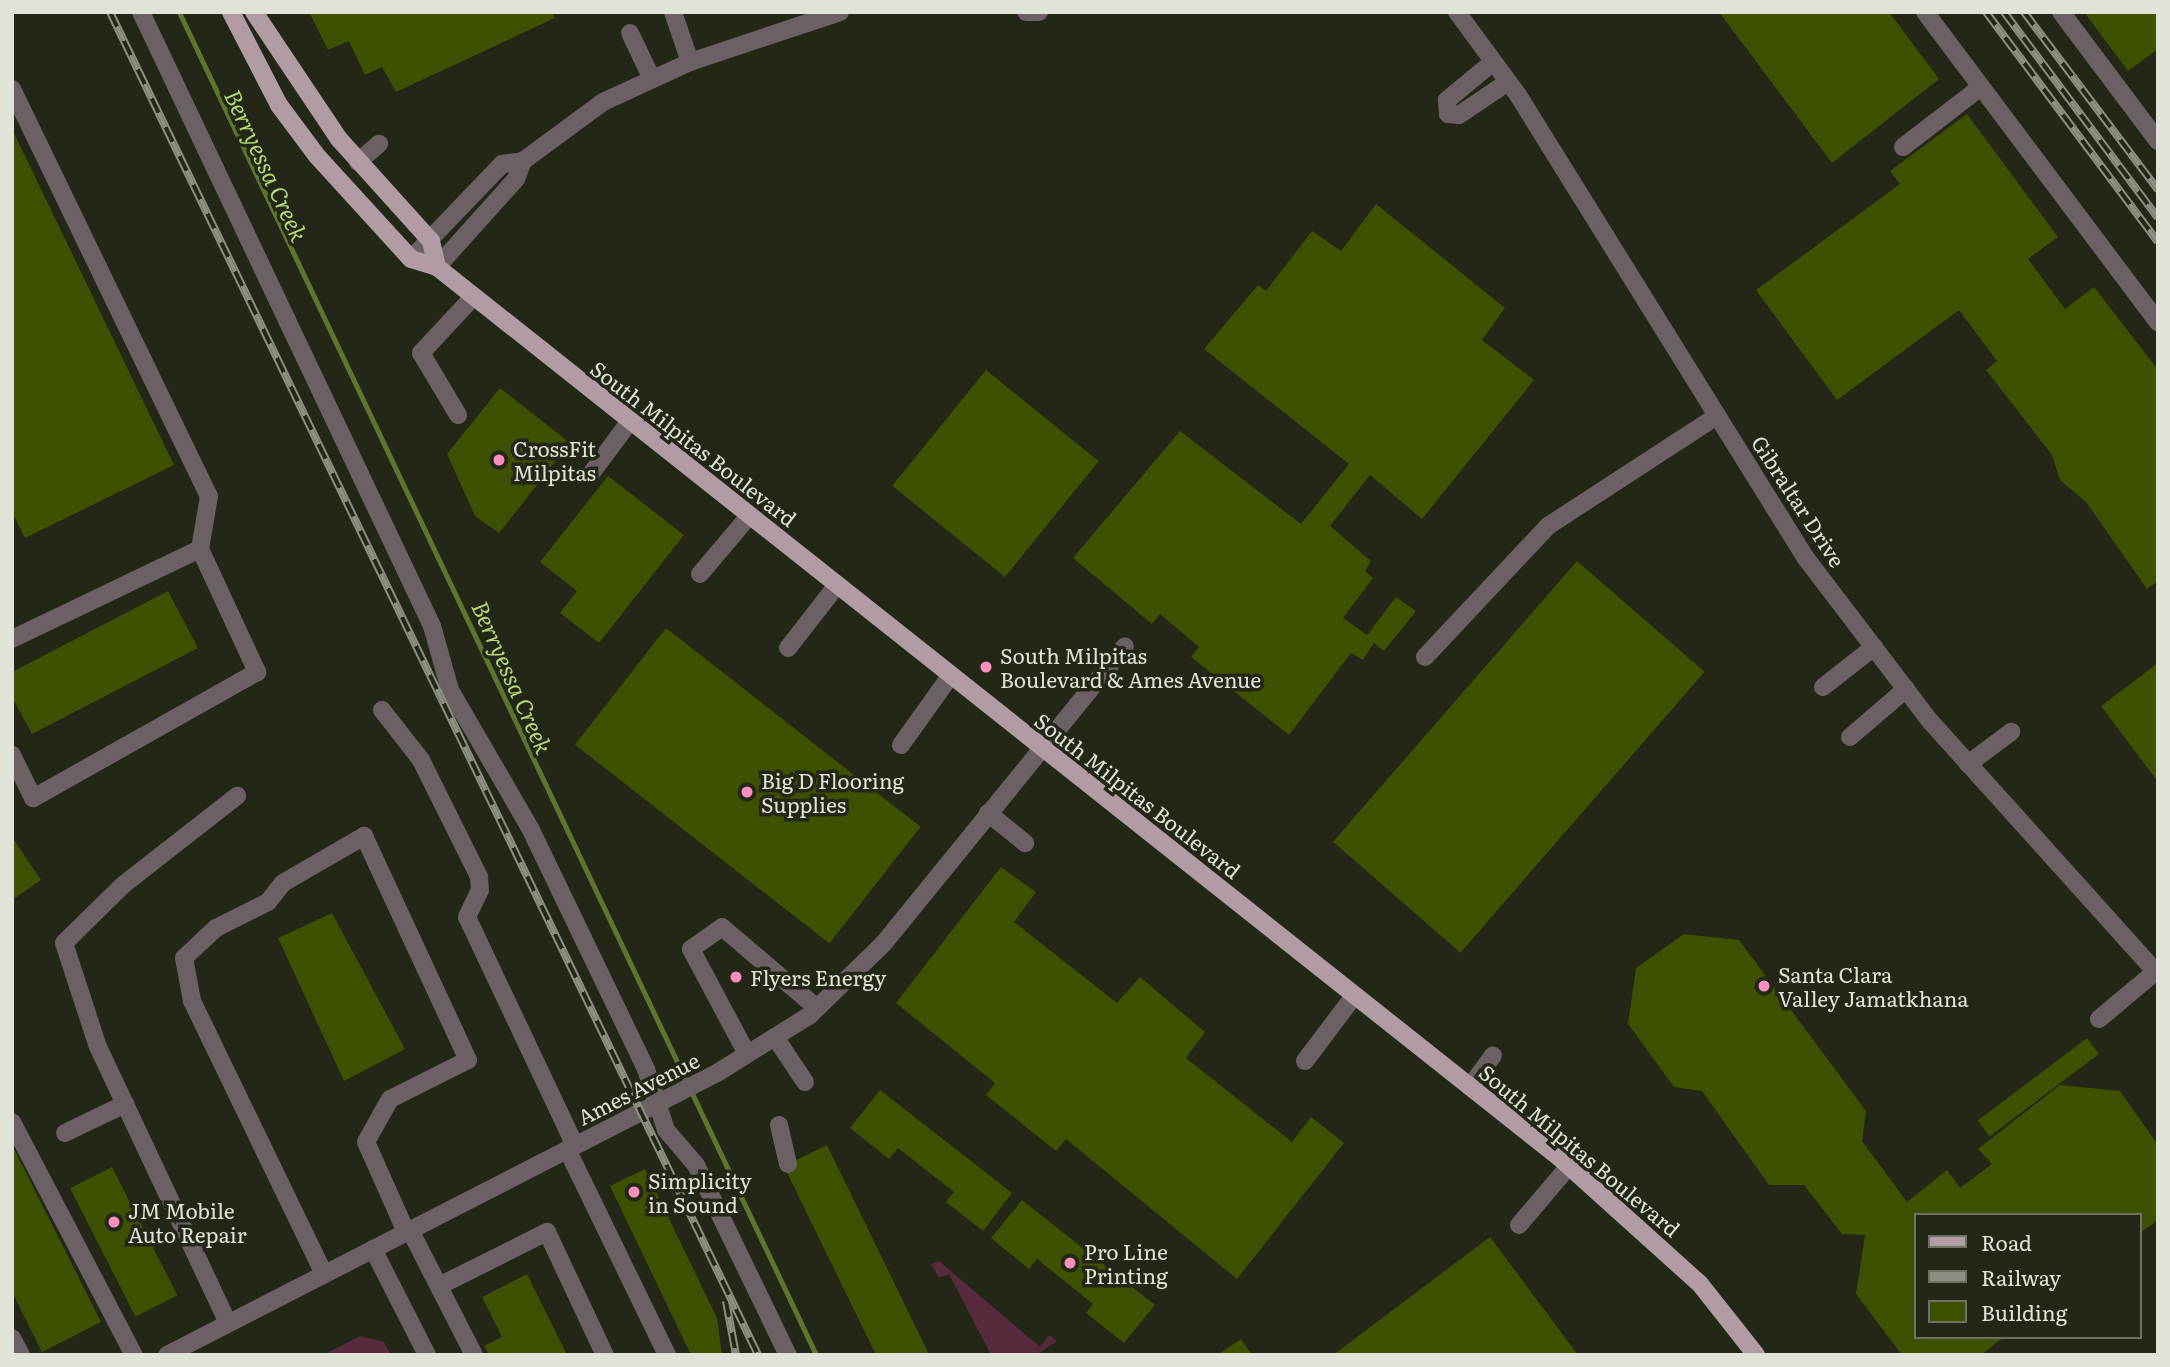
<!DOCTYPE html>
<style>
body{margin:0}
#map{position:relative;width:2170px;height:1367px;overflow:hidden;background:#222717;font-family:Literata,serif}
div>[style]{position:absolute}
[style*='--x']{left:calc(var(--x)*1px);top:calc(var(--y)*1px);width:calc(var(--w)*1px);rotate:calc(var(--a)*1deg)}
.green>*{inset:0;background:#572a3d}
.stream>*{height:5px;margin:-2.5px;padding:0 2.5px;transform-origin:2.5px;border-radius:2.5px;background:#5f752d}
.building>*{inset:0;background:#3d5100;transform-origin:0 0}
.minor>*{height:18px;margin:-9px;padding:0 9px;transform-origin:9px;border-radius:9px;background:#6b6164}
.major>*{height:18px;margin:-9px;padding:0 9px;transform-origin:9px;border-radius:9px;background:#b19ca4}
.rail>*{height:8px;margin-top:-4px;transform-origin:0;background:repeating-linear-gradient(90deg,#222717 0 16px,#8c9083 0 32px);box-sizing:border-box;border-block:2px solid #8c9083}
.dots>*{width:19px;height:19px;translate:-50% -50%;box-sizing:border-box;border:4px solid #222717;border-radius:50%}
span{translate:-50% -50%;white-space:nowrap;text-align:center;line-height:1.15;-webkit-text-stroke:7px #222717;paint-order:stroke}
.street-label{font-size:21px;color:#dfe3d8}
.poi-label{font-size:21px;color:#dfe3d8}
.left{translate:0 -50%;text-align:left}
.water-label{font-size:23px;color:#b6d774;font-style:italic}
.frame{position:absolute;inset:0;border:14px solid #dfe3d8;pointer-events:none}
.legend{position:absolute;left:1914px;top:1213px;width:228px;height:126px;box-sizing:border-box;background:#222717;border:2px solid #6e7264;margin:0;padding:9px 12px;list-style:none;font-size:21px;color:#dfe3d8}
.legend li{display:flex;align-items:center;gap:14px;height:35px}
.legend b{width:35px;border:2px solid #6e7264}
</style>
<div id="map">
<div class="green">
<i style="clip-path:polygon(939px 1261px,1040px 1347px,1049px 1335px,1057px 1341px,1036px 1355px,991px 1355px,949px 1274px,939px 1278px,931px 1264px)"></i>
<i style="clip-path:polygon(360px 1336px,384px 1342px,391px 1355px,323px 1355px)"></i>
</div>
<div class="stream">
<i style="--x:179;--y:12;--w:1486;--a:64.62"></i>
</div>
<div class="building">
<i style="clip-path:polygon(309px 12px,552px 12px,555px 18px,396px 92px,382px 67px,365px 75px,349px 41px,328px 50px)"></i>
<i style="clip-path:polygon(1719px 12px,1889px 12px,1939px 79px,1832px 163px)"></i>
<i style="clip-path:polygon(2084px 12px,2158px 12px,2158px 49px,2128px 71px)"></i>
<i style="clip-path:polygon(1967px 114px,2058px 237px,2028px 259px,2065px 309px,2094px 287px,2158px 370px,2158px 581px,2147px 589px,2086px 502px,2060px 480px,2052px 455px,1986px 370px,1997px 361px,1959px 310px,1837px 400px,1756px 290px,1900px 184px,1890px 171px)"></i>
<i style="clip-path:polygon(12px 129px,174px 465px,25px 538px,12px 512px)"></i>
<i style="clip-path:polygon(1376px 204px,1505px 308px,1482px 340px,1534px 380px,1422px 519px,1370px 475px,1330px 526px,1371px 561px,1365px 571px,1373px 578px,1343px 618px,1367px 635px,1396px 597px,1416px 611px,1384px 651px,1374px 643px,1363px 660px,1351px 653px,1289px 735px,1191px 657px,1199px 647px,1160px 614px,1152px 624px,1073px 558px,1180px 431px,1301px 524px,1349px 464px,1204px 349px,1258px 285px,1266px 291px,1312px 231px,1341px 251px)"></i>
<i style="left:986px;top:370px;width:145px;height:149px;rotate:39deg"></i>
<i style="clip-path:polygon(500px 388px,570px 443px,499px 533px,475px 516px,447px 454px)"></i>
<i style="clip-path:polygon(608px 476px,684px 535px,599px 643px,560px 613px,577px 591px,540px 562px)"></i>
<i style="left:1577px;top:561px;width:169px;height:372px;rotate:41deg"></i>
<i style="clip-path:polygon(168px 591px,198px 648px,32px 734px,12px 697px,12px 672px)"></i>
<i style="left:666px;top:628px;width:323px;height:148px;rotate:38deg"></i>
<i style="clip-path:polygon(2158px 663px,2158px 782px,2101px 706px)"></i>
<i style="clip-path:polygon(12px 837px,41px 880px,12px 900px)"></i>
<i style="clip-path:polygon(1001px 867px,1036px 892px,1014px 922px,1117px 1003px,1140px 977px,1205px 1032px,1186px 1058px,1292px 1142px,1311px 1117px,1344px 1143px,1237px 1279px,1066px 1139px,1056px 1151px,986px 1095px,995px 1083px,896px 1003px)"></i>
<i style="clip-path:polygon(332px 913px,405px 1049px,344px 1081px,278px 938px)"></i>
<i style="clip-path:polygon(1684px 934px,1739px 940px,1866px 1111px,1862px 1141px,1907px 1202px,1947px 1170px,1960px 1188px,1992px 1164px,1978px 1149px,2060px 1085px,2120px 1091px,2158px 1145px,2158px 1220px,2140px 1233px,2140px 1215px,1916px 1215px,1916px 1337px,2004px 1337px,1981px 1355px,1902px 1355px,1856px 1294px,1865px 1235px,1842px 1234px,1804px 1185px,1769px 1185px,1702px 1091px,1674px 1087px,1628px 1024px,1636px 968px)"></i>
<i style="left:2087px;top:1038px;width:20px;height:137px;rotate:53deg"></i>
<i style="clip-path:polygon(880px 1090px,1012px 1193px,983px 1231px,946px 1202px,954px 1192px,898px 1148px,889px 1159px,850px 1128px)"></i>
<i style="clip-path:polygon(12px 1145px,101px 1322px,42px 1352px,12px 1292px)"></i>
<i style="left:827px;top:1145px;width:233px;height:48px;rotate:64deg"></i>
<i style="left:112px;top:1167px;width:144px;height:47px;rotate:63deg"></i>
<i style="clip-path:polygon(645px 1169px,717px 1318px,722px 1355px,691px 1355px,610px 1186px)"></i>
<i style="clip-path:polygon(1022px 1200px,1155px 1305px,1124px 1343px,1086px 1313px,1093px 1304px,1037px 1259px,1029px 1269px,991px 1238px)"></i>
<i style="clip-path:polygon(1490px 1237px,1578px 1355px,1333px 1355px)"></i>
<i style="clip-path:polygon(527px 1274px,567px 1355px,489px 1355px,484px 1346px,502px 1337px,482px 1297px)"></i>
<i style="clip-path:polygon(1241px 1339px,1252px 1355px,1217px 1355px)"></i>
</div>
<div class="minor">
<i style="--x:141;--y:12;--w:679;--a:64.64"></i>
<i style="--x:432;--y:626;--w:66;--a:74.3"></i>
<i style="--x:450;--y:690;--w:160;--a:59.9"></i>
<i style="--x:530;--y:828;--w:267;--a:64.3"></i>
<i style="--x:646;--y:1069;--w:64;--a:71.8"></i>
<i style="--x:666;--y:1130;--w:46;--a:49.4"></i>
<i style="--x:696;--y:1165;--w:211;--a:64.2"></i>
<i style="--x:673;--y:12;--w:53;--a:71.2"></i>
<i style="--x:1026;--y:12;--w:13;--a:0"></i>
<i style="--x:1457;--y:12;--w:103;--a:53.7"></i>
<i style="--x:1518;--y:95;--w:544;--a:58.15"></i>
<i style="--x:1805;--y:557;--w:206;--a:52.7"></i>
<i style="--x:1930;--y:721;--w:341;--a:48"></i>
<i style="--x:1925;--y:12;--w:388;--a:53.1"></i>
<i style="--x:2061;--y:12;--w:161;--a:53.1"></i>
<i style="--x:630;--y:33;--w:49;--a:64.5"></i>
<i style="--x:1493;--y:62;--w:60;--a:140.4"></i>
<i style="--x:1447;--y:100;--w:14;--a:86"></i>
<i style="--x:1448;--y:114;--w:11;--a:5"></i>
<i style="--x:1459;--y:115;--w:59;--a:-34"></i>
<i style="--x:12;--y:89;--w:452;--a:64.2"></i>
<i style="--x:209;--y:496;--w:54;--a:99.6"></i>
<i style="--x:1903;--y:147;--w:98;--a:-37.6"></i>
<i style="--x:358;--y:162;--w:28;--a:-41"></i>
<i style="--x:411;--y:259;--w:132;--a:-46.2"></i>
<i style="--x:502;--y:164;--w:21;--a:-8"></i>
<i style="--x:523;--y:161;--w:99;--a:-36.4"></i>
<i style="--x:603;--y:102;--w:96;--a:-24.7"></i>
<i style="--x:690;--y:62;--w:158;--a:-18.4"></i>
<i style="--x:437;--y:267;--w:118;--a:-48.1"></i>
<i style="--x:516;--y:179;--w:19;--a:-69"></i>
<i style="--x:458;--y:415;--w:72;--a:-120.8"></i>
<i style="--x:421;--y:353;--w:76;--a:-47.1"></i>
<i style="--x:590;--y:475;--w:67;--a:-53.5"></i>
<i style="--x:700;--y:574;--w:76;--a:-49.8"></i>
<i style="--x:12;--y:639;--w:208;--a:-25.6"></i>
<i style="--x:200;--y:549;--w:136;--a:65.1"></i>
<i style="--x:257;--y:672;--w:257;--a:150.6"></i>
<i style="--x:33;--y:798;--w:48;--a:-116"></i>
<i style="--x:788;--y:648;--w:80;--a:-52.1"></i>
<i style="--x:1425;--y:657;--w:180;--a:-46.8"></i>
<i style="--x:1548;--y:526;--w:202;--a:-33.1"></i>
<i style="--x:1823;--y:687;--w:65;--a:-38.1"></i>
<i style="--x:382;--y:710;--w:63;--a:52"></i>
<i style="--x:421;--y:760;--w:131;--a:63.6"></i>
<i style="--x:479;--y:877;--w:13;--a:86"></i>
<i style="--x:480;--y:890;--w:30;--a:116"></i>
<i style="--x:467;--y:917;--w:252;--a:64.7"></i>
<i style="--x:1850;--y:737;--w:74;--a:-40.6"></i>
<i style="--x:901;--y:745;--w:86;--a:-54.5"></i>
<i style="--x:1968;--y:764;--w:54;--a:-36.7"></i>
<i style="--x:988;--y:813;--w:48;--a:39"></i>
<i style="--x:2099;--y:1019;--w:73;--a:-40"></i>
<i style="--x:775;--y:1037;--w:54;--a:56.3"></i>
<i style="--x:747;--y:1054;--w:119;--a:-118.1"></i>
<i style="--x:691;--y:949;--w:38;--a:-35"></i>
<i style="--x:722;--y:927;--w:125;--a:40.5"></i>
<i style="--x:1305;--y:1061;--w:81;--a:-53"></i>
<i style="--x:1470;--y:1087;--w:39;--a:-54"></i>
<i style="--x:12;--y:1122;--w:263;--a:62.4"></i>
<i style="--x:779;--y:1125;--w:40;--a:77"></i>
<i style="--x:65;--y:1133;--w:67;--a:-25.8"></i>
<i style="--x:567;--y:1149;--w:229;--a:64.1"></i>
<i style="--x:1519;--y:1225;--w:77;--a:-49.7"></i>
<i style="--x:410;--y:1230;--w:140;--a:62.9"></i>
<i style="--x:373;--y:1249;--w:119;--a:63"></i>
<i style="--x:324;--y:1274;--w:303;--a:-115.8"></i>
<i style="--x:192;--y:1001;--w:44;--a:-100.5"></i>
<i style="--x:184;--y:958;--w:44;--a:-43.2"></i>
<i style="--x:216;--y:928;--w:58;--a:-26.6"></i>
<i style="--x:268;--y:902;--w:24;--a:-52"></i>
<i style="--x:283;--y:883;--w:94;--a:-30.1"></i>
<i style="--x:364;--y:836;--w:247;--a:65.1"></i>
<i style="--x:468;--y:1060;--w:87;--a:153.4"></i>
<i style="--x:390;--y:1099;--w:49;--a:119.2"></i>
<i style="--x:366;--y:1142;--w:98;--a:66"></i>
<i style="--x:439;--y:1286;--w:121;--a:-26.6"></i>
<i style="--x:547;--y:1232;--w:136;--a:64.8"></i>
<i style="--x:228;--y:1323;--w:305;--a:-115.2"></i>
<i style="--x:98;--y:1047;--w:109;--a:-108.1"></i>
<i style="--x:64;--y:943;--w:83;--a:-44.5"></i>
<i style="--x:123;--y:885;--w:145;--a:-38"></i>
<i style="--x:12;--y:1338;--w:19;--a:62"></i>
<i style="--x:167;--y:1355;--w:618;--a:-27.15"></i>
<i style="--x:717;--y:1073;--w:110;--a:-31.9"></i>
<i style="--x:810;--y:1015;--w:103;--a:-44.2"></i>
<i style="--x:884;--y:943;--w:382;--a:-50.9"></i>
</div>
<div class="major">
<i style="--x:231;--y:12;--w:105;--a:62.7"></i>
<i style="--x:279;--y:105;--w:64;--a:53.3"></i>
<i style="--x:317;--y:156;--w:139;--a:47.6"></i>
<i style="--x:411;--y:259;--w:27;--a:17"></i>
<i style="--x:437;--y:267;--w:1434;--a:38.43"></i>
<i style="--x:1560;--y:1158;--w:188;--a:42"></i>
<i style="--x:1700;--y:1284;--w:90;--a:51.7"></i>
<i style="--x:254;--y:12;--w:153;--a:56.2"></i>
<i style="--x:339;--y:139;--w:137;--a:48"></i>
<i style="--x:431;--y:241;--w:27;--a:77"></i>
</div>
<div class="rail">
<i style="--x:110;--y:12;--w:1491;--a:64.24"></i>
<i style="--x:1986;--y:12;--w:287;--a:53.2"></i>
<i style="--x:2004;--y:12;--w:257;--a:53.2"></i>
<i style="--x:2024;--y:12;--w:223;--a:53"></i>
<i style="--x:726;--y:1301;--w:55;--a:79.5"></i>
</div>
<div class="dots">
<i style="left:499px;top:460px;background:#fd8ebe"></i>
<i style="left:986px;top:667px;background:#fd8ebe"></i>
<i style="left:747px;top:792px;background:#fd8ebe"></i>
<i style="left:736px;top:977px;background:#fd8ebe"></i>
<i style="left:1764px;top:986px;background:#fd8ebe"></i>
<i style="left:634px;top:1192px;background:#fd8ebe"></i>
<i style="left:114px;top:1222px;background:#fd8ebe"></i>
<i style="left:1070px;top:1263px;background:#fd8ebe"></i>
</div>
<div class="street-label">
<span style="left:694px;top:443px;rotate:38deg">South Milpitas Boulevard</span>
<span style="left:1799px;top:501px;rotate:57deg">Gibraltar Drive</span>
<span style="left:1138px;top:795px;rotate:38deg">South Milpitas Boulevard</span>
<span style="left:638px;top:1088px;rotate:-27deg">Ames Avenue</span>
<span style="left:1580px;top:1150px;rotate:40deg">South Milpitas Boulevard</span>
</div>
<div class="poi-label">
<span class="left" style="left:513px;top:460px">CrossFit<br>Milpitas</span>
<span class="left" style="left:1000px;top:667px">South Milpitas<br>Boulevard &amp; Ames Avenue</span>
<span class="left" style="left:761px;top:792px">Big D Flooring<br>Supplies</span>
<span class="left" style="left:1778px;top:986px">Santa Clara<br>Valley Jamatkhana</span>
<span class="left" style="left:750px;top:977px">Flyers Energy</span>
<span class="left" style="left:648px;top:1192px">Simplicity<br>in Sound</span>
<span class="left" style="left:128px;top:1222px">JM Mobile<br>Auto Repair</span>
<span class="left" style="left:1084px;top:1263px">Pro Line<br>Printing</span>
</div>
<div class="water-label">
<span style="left:267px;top:165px;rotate:65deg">Berryessa Creek</span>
<span style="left:513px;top:677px;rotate:66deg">Berryessa Creek</span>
</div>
<div class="frame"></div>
<ul class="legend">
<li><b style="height:9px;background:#b19ca4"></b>Road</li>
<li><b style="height:9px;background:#8c9083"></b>Railway</li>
<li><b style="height:19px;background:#3d5100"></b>Building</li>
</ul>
</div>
